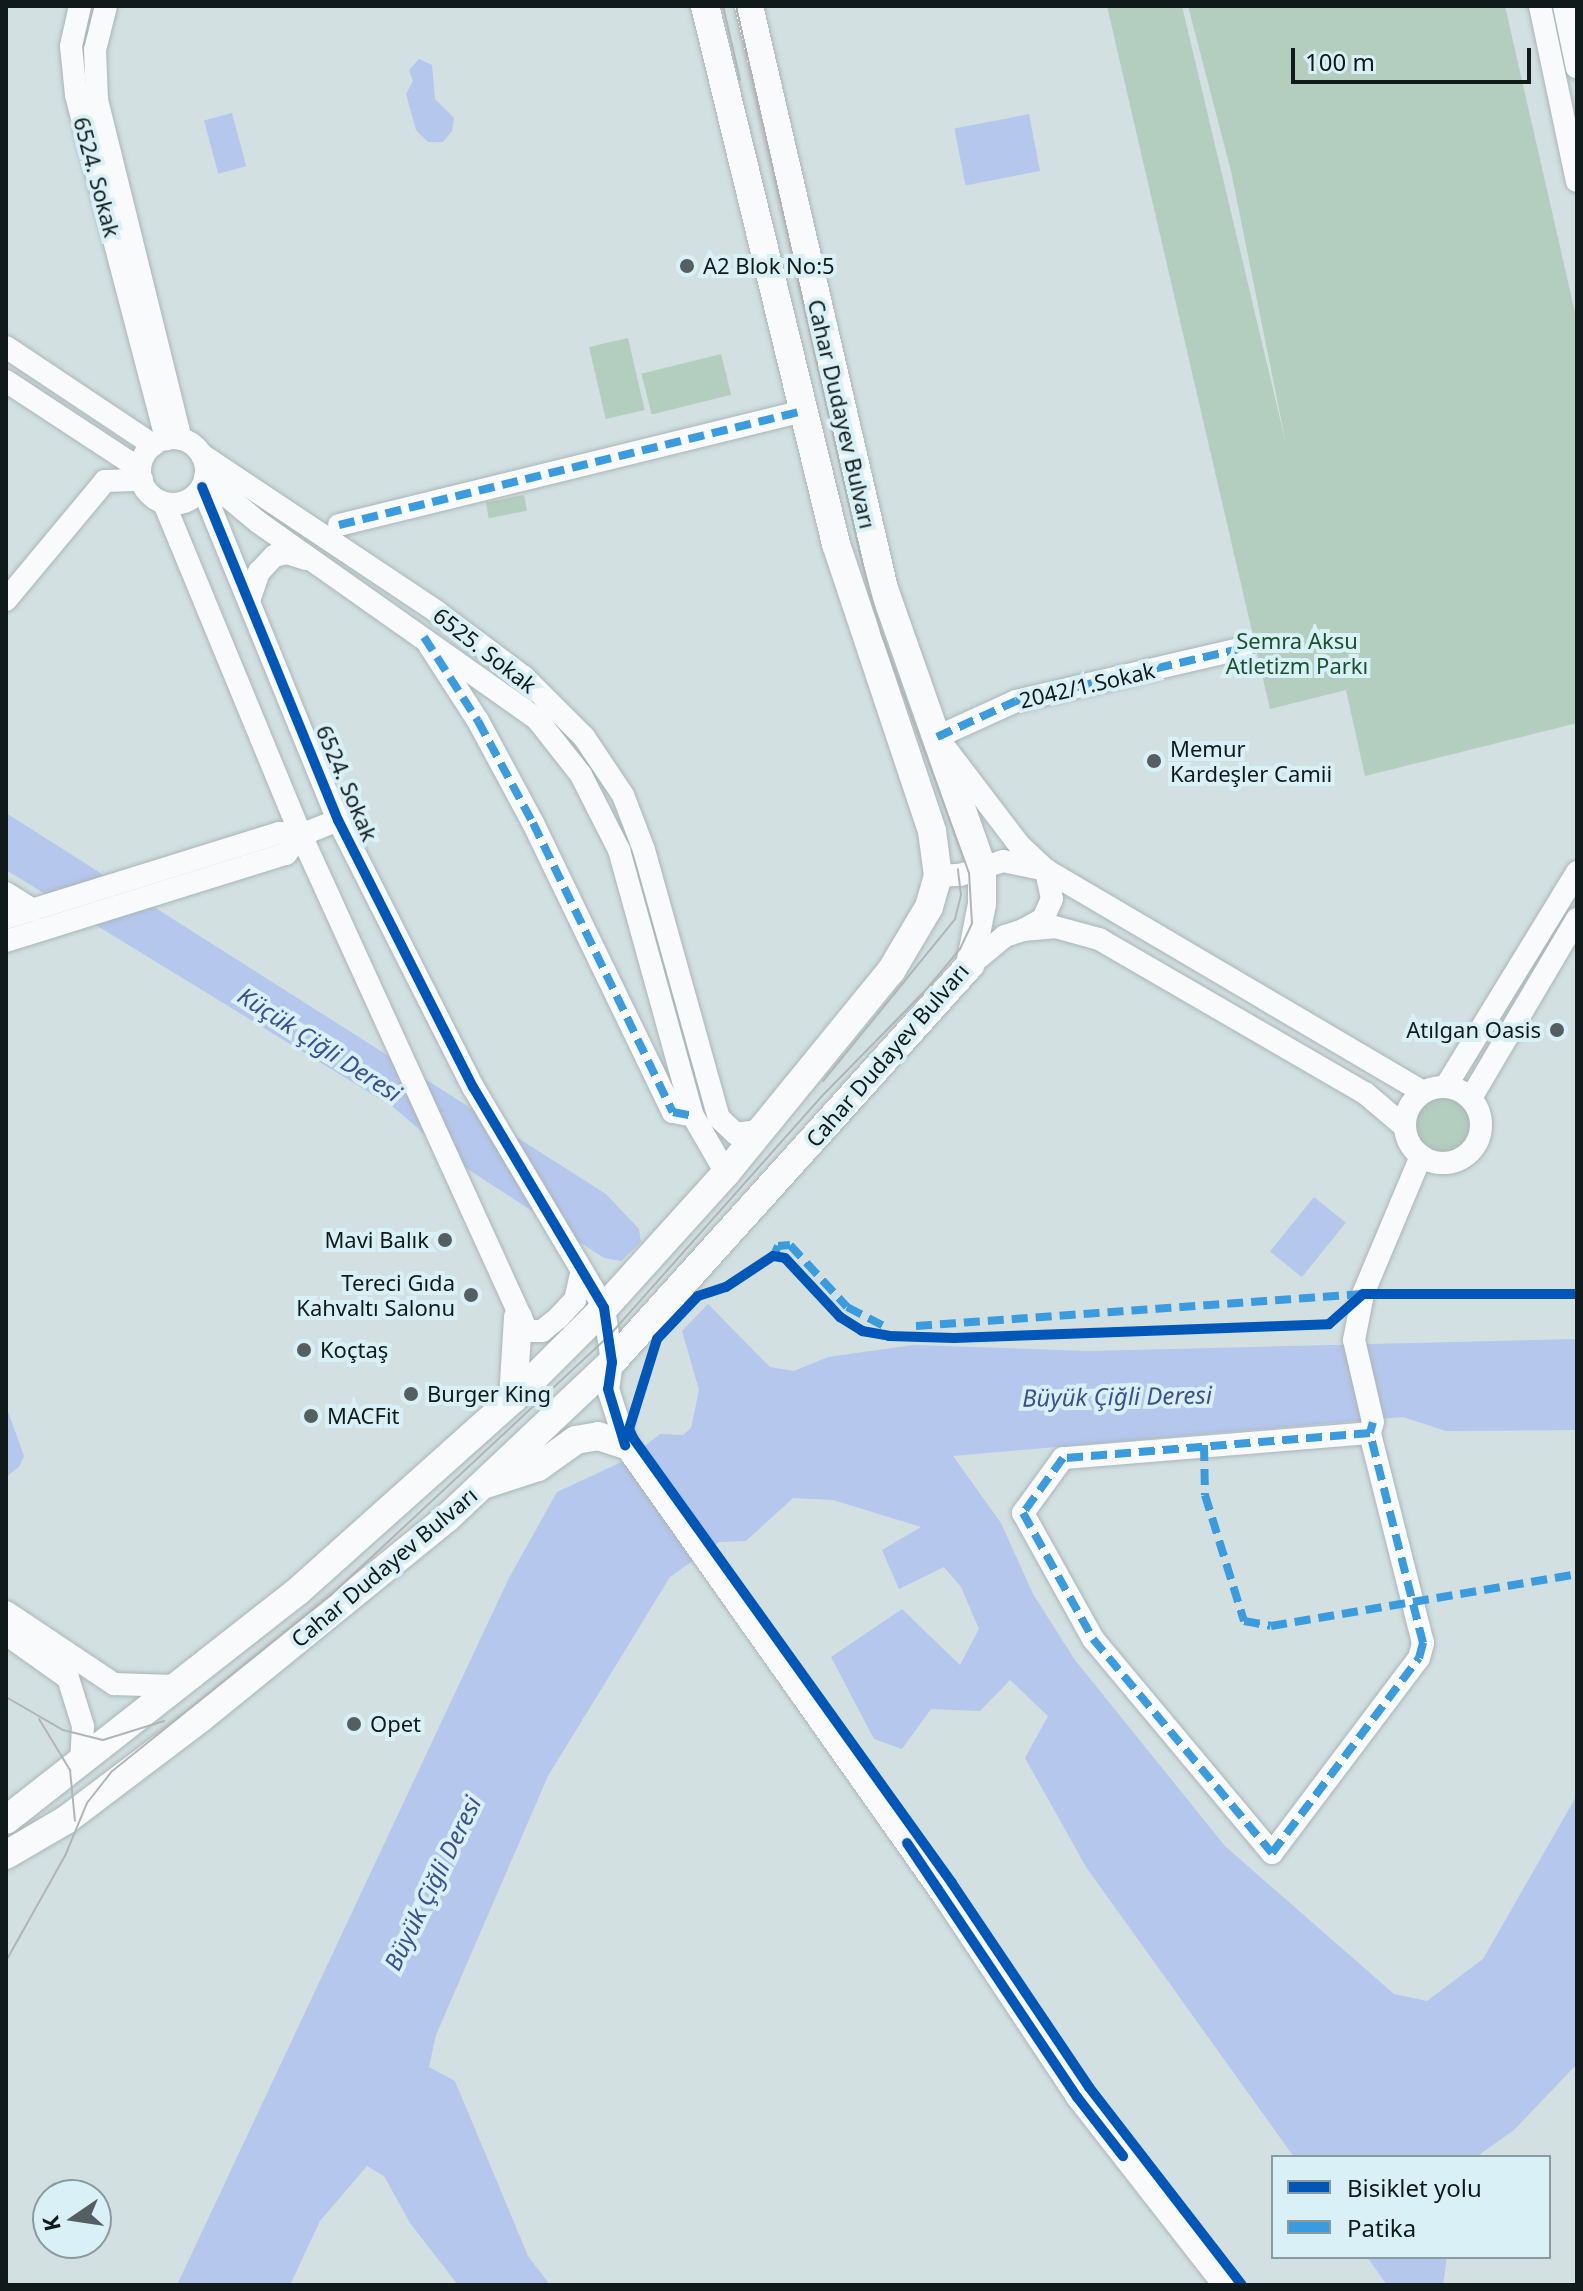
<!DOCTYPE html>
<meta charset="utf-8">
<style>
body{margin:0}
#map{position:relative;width:1583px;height:2291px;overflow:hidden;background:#d2e0e2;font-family:"Noto Sans",sans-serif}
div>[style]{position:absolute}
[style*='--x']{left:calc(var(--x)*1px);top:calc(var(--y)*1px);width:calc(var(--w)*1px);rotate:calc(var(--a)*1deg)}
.green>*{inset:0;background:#b3cdbf;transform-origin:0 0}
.round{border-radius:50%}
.water>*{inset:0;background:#b5c7ec;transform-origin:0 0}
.roads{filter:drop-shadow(0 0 2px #aab5b7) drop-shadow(0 0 2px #aab5b7)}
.minor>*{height:22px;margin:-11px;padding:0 11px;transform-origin:11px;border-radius:11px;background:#f8fafb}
.minor>.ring{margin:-11px;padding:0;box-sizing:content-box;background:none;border:22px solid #f8fafb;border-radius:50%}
.major>*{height:28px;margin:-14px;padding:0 14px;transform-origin:14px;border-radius:14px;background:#f8fafb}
.tram>*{height:2px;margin:-1px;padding:0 1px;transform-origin:1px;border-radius:1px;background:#b1b5b5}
.quiet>*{height:8px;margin-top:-4px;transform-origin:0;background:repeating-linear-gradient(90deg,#3a9bdf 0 16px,transparent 0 24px)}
.cycleway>*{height:10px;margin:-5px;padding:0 5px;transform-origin:5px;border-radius:5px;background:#0057b8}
.dots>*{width:22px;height:22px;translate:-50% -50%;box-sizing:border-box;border:4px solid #d9f1f6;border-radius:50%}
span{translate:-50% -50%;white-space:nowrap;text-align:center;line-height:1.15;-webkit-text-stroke:8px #d9f1f6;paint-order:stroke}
.street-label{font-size:22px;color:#111a1b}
.poi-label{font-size:22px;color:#111a1b}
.left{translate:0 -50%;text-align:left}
.right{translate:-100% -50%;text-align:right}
.park-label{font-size:22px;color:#18532e}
.water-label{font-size:24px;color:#3c5090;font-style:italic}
.frame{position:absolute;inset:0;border:8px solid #111a1b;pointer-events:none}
.legend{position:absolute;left:1271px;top:2155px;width:280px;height:104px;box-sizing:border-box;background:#d9f1f6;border:2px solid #899b9e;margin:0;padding:10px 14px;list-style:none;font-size:24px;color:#111a1b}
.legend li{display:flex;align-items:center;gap:16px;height:40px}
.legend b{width:40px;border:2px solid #899b9e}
.north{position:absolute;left:32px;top:2179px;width:80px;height:80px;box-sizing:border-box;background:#d9f1f6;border:2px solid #899b9e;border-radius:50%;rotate:257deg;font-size:22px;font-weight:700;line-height:32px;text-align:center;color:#111a1b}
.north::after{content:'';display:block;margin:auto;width:28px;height:36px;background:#555f61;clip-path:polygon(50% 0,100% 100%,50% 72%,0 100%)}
.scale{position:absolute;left:1291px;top:48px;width:240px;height:36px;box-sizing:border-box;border:4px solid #111a1b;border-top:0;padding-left:10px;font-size:24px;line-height:28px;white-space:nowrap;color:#111a1b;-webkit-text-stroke:6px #d9f1f6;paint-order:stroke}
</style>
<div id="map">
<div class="green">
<i style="clip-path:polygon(1107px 6px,1182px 6px,1286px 444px,1231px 171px,1188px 6px,1505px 6px,1577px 321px,1577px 723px,1365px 776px,1346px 690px,1270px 709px)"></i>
<i style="left:628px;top:338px;width:74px;height:40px;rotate:77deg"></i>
<i style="left:721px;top:354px;width:42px;height:82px;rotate:76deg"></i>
<i style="left:524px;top:495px;width:16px;height:39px;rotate:79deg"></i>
<i class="round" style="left:1414px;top:1096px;width:56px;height:56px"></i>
</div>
<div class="water">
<i style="clip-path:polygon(419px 59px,432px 65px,435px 99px,454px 118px,452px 131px,443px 142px,428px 142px,416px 130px,406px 94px,413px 81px,409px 70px)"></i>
<i style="left:232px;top:113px;width:55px;height:29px;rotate:75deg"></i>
<i style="left:1029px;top:114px;width:58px;height:76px;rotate:79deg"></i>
<i style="clip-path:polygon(6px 813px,606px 1194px,639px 1229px,641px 1242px,621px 1261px,604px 1258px,460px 1164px,393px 1107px,6px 870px)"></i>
<i style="left:1314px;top:1197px;width:41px;height:70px;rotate:39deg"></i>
<i style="clip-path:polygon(708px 1304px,770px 1367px,794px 1371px,828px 1357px,914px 1345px,1088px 1351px,1577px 1339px,1577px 1430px,1446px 1431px,1403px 1417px,953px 1456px,1001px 1523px,1033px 1594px,1075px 1660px,1225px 1846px,1394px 1994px,1427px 2001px,1483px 1959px,1577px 1795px,1577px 2064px,1514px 2130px,1476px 2157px,1294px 2157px,1086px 1867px,1025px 1758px,1048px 1716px,1010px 1680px,980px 1711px,931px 1709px,902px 1749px,874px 1739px,831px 1657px,902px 1609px,960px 1665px,979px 1629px,961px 1587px,944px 1567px,899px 1589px,882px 1550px,921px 1527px,833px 1500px,793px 1498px,746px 1541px,719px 1542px,670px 1577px,548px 1776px,436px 2035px,429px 2067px,455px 2081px,528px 2256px,550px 2285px,458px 2285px,410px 2223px,384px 2176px,367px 2166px,320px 2221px,290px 2285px,177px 2285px,509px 1578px,557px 1492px,628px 1459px,660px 1434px,683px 1435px,691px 1428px,699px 1390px,682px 1331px)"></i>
<i style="clip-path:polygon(6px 1406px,24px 1456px,19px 1467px,6px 1477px)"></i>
<i style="clip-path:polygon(1367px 2257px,1447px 2257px,1443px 2285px,1387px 2285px)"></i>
</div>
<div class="roads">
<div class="minor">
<i style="--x:80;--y:6;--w:41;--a:102.7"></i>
<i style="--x:71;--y:46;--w:49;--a:84.2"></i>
<i style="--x:76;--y:95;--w:356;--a:75.3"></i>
<i style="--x:106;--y:6;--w:45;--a:104"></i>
<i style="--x:95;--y:50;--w:50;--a:87.7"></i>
<i style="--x:97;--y:100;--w:349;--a:76.1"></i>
<i style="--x:1540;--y:6;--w:179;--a:78.1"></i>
<i style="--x:1564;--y:6;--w:63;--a:78.2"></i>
<i style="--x:6;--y:347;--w:177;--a:33.7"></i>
<i style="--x:6;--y:381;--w:160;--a:33.3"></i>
<i class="ring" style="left:140px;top:438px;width:44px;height:44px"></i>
<i style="--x:202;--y:455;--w:283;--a:33.7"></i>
<i style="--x:437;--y:612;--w:109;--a:36.8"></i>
<i style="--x:524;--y:677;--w:85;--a:45"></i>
<i style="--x:584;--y:737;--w:70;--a:56.1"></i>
<i style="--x:623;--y:795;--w:59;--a:69.1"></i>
<i style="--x:644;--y:850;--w:278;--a:74.4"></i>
<i style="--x:719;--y:1118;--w:23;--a:43"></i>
<i style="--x:736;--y:1134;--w:22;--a:-8"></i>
<i style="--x:205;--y:478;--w:69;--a:39.7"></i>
<i style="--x:258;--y:522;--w:342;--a:35.2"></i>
<i style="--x:537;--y:719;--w:71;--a:51.8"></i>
<i style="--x:581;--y:775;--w:84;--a:63.1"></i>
<i style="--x:619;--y:850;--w:276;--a:74.5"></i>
<i style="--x:693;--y:1116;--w:66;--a:59.9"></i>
<i style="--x:202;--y:487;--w:360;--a:67.8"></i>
<i style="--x:338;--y:820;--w:299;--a:63.2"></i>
<i style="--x:473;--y:1087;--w:257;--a:59.3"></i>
<i style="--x:604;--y:1308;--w:55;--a:81.6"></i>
<i style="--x:612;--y:1362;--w:27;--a:98"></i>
<i style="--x:608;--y:1389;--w:62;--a:72.1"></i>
<i style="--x:627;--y:1448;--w:551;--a:54.75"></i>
<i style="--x:945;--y:1898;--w:239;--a:56.4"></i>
<i style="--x:1077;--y:2097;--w:239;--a:52"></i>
<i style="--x:164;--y:503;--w:359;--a:67.6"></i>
<i style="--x:301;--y:835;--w:545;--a:65.5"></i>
<i style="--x:527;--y:1331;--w:15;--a:0"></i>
<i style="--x:542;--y:1331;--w:21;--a:-39"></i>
<i style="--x:558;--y:1318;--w:25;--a:-47"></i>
<i style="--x:575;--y:1300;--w:26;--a:-77"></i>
<i style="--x:339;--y:525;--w:477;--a:-13.8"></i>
<i style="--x:250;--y:598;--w:28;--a:-71"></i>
<i style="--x:259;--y:572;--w:22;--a:-47"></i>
<i style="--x:274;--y:556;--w:13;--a:-13"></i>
<i style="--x:287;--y:553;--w:19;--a:18"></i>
<i style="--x:6;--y:600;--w:155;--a:-50.2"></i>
<i style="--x:105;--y:481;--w:37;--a:-2"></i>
<i style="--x:429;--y:645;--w:90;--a:57.2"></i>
<i style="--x:478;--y:721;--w:116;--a:61.7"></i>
<i style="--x:533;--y:823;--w:321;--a:64.2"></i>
<i style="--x:673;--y:1112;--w:20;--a:11"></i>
<i style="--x:938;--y:876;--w:22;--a:-3"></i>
<i style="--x:960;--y:875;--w:45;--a:-18"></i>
<i style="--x:1003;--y:861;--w:44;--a:11.8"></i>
<i style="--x:1046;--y:870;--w:438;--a:30.5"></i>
<i style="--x:6;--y:893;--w:32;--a:32"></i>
<i style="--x:6;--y:918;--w:286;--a:-17.3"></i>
<i style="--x:279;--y:833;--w:22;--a:5"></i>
<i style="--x:301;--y:835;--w:40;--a:-22"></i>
<i style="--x:1023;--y:930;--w:23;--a:-29"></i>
<i style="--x:1043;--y:919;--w:22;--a:-66"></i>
<i style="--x:1052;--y:899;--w:30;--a:-102"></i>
<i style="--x:1046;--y:870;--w:35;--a:-137"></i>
<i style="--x:1020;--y:846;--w:137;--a:-127.3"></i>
<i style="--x:937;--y:737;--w:87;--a:-24.5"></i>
<i style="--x:1016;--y:701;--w:233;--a:-13.1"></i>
<i style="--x:6;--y:941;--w:293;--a:-17.3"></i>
<i style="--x:286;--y:854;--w:24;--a:-52"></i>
<i style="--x:970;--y:965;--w:45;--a:-39.6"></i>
<i style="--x:1005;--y:936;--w:19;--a:-18"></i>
<i style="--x:1023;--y:930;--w:32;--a:-5"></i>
<i style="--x:1055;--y:927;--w:46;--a:15.3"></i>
<i style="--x:1099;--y:939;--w:307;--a:30.1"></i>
<i style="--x:1365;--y:1093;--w:52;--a:40.4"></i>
<i style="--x:1446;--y:1086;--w:251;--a:-58.5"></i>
<i class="ring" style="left:1405px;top:1087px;width:54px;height:54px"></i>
<i style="--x:1471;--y:1098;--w:208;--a:-59.4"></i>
<i style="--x:1370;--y:1433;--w:308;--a:175.3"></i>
<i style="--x:1063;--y:1458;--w:68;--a:126"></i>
<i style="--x:1023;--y:1513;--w:144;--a:60.9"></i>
<i style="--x:1093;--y:1639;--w:279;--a:50.1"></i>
<i style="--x:1272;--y:1853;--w:244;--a:-53"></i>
<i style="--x:1419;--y:1658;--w:16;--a:-75"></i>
<i style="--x:1423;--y:1643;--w:217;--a:-104.2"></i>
<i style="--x:1370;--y:1433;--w:11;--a:-75"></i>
<i style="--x:1373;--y:1422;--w:84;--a:-103"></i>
<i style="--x:1354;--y:1340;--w:47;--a:-78.9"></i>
<i style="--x:1363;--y:1294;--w:150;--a:-67.2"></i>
<i style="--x:6;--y:1612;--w:130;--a:33.7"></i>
<i style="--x:114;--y:1684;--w:60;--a:1.9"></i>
<i style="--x:6;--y:1634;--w:76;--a:35.4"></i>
<i style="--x:68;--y:1678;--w:50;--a:72.6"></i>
<i style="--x:83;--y:1726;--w:34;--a:93"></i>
</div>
<div class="major">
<i style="--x:513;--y:1399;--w:82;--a:-86.5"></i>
<i style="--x:483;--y:1485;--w:58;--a:-18.1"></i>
<i style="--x:538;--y:1467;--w:47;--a:-35.4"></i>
<i style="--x:576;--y:1440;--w:22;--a:-10"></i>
<i style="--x:598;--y:1436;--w:28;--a:18"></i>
<i style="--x:6;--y:1820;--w:370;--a:-38.1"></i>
<i style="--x:297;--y:1592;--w:290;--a:-41.8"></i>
<i style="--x:513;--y:1399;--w:129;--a:-45"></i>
<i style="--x:604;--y:1308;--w:182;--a:-47.9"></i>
<i style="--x:726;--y:1173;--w:261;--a:-50.8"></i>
<i style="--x:891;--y:971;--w:74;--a:-59.3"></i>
<i style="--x:929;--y:907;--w:32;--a:-74"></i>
<i style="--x:938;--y:876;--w:45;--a:-97.6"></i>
<i style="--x:932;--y:831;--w:303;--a:-108.5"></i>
<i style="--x:836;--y:544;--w:554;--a:-103.68"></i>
<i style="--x:6;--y:1855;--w:69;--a:-30.3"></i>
<i style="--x:66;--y:1820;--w:169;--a:-37.1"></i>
<i style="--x:201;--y:1718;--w:316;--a:-39.1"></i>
<i style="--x:446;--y:1519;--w:228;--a:-43.4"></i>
<i style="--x:612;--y:1362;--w:535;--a:-47.96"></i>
<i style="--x:970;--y:965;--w:62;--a:-78.9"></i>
<i style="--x:982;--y:904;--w:37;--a:-90"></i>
<i style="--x:982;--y:867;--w:295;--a:-109.4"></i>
<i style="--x:884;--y:589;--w:598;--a:-103.04"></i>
</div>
</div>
<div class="tram">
<i style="--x:723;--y:6;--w:76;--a:77.1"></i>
<i style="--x:823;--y:1081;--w:209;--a:-50.8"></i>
<i style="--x:955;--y:919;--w:25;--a:-76"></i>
<i style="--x:961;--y:895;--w:26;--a:-97"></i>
<i style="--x:6;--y:1697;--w:66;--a:30.1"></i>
<i style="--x:63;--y:1730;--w:41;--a:14"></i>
<i style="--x:103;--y:1740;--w:64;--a:-17.3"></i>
<i style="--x:39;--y:1719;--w:60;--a:58.7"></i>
<i style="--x:70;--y:1770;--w:51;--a:84.4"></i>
<i style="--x:6;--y:1961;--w:120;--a:-60.7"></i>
<i style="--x:65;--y:1856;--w:57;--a:-67.5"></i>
<i style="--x:87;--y:1803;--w:39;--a:-52"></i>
<i style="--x:111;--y:1772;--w:282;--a:-38.8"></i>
<i style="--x:331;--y:1595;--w:379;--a:-43"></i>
<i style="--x:608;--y:1337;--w:325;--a:-48.4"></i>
<i style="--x:824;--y:1094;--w:146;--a:-45.6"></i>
<i style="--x:926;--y:990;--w:53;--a:-50.3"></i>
<i style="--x:960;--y:949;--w:29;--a:-65"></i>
<i style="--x:972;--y:923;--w:50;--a:-93.4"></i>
<i style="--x:969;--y:873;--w:257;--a:-110.1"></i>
<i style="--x:881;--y:632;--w:77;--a:-105.1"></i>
<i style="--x:861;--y:558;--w:566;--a:-102.76"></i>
</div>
<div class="quiet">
<i style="--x:339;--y:525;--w:477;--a:-13.8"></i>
<i style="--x:424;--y:637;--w:100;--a:57.3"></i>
<i style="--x:478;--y:721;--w:116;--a:61.7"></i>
<i style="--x:533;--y:823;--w:321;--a:64.2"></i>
<i style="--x:673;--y:1112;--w:20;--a:11"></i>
<i style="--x:937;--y:737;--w:87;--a:-24.5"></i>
<i style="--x:1016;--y:701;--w:233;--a:-13.1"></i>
<i style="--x:774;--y:1255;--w:10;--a:-66"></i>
<i style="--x:778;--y:1246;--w:12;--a:-5"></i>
<i style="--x:790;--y:1245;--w:84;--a:47.4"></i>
<i style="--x:847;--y:1307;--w:42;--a:27.2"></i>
<i style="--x:916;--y:1326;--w:448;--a:-4.1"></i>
<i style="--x:1370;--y:1433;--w:308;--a:175.3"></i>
<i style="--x:1063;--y:1458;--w:68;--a:126"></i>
<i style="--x:1023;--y:1513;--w:144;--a:60.9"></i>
<i style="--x:1093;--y:1639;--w:279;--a:50.1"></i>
<i style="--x:1272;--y:1853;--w:244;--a:-53"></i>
<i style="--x:1419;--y:1658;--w:16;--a:-75"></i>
<i style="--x:1423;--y:1643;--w:217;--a:-104.2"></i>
<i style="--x:1370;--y:1433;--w:11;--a:-75"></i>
<i style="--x:1204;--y:1445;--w:50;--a:88.9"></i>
<i style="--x:1205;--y:1495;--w:132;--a:72.8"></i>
<i style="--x:1244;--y:1621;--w:27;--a:10"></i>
<i style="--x:1271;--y:1626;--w:310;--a:-9.6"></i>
</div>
<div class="cycleway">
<i style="--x:202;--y:487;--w:360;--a:67.8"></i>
<i style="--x:338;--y:820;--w:299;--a:63.2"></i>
<i style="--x:473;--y:1087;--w:257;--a:59.3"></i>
<i style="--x:604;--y:1308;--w:55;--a:81.6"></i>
<i style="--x:612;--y:1362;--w:27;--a:98"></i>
<i style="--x:608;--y:1389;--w:59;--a:73.1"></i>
<i style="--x:907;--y:1843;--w:306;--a:56.2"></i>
<i style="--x:1077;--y:2097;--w:75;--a:52.1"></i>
<i style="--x:1242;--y:2285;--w:250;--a:-127.7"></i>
<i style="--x:1089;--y:2087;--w:246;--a:-123.9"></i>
<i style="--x:952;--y:1883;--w:548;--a:-125.63"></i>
<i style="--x:633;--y:1438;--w:10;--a:-114"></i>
<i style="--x:629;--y:1429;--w:94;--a:-72.7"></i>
<i style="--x:657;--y:1339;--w:59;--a:-46.4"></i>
<i style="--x:698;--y:1296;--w:29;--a:-18"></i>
<i style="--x:726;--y:1287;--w:56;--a:-33.4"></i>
<i style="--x:773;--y:1256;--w:12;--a:9"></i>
<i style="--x:785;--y:1258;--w:81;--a:47"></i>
<i style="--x:840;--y:1317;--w:26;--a:32"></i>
<i style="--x:862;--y:1331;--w:27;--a:10"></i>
<i style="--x:889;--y:1336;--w:65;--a:1.8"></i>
<i style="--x:954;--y:1338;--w:375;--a:-2.1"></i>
<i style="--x:1329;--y:1324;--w:45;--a:-41.4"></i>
<i style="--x:1363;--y:1294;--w:214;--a:0"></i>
</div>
<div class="dots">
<i style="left:687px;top:266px;background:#555f61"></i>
<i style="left:1154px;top:761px;background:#555f61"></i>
<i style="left:1557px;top:1030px;background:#555f61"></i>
<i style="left:445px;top:1240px;background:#555f61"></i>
<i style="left:471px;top:1295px;background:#555f61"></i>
<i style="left:304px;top:1350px;background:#555f61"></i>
<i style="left:411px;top:1394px;background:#555f61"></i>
<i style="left:311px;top:1416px;background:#555f61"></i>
<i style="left:354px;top:1724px;background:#555f61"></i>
</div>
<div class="street-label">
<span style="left:97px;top:177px;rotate:75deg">6524. Sokak</span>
<span style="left:842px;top:414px;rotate:77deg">Cahar Dudayev Bulvarı</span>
<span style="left:485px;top:650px;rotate:38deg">6525. Sokak</span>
<span style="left:1087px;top:685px;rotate:-13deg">2042/1.Sokak</span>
<span style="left:347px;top:783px;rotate:67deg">6524. Sokak</span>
<span style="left:887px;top:1055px;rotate:-49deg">Cahar Dudayev Bulvarı</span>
<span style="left:384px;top:1567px;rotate:-40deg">Cahar Dudayev Bulvarı</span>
</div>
<div class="poi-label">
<span class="left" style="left:703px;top:266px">A2 Blok No:5</span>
<span class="left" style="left:1170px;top:761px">Memur<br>Kardeşler Camii</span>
<span class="right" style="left:1541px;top:1030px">Atılgan Oasis</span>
<span class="right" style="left:429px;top:1240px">Mavi Balık</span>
<span class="right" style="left:455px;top:1295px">Tereci Gıda<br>Kahvaltı Salonu</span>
<span class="left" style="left:320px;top:1350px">Koçtaş</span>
<span class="left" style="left:427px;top:1394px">Burger King</span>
<span class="left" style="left:327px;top:1416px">MACFit</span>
<span class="left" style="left:370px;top:1724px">Opet</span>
</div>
<div class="park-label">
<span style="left:1297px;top:653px">Semra Aksu<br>Atletizm Parkı</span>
</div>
<div class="water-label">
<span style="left:320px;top:1044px;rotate:33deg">Küçük Çiğli Deresi</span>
<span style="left:1117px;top:1396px;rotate:-1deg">Büyük Çiğli Deresi</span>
<span style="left:432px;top:1883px;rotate:-64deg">Büyük Çiğli Deresi</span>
</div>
<div class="frame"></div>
<ul class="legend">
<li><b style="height:10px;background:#0057b8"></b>Bisiklet yolu</li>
<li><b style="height:10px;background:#3a9bdf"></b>Patika</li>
</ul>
<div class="north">K</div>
<div class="scale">100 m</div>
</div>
